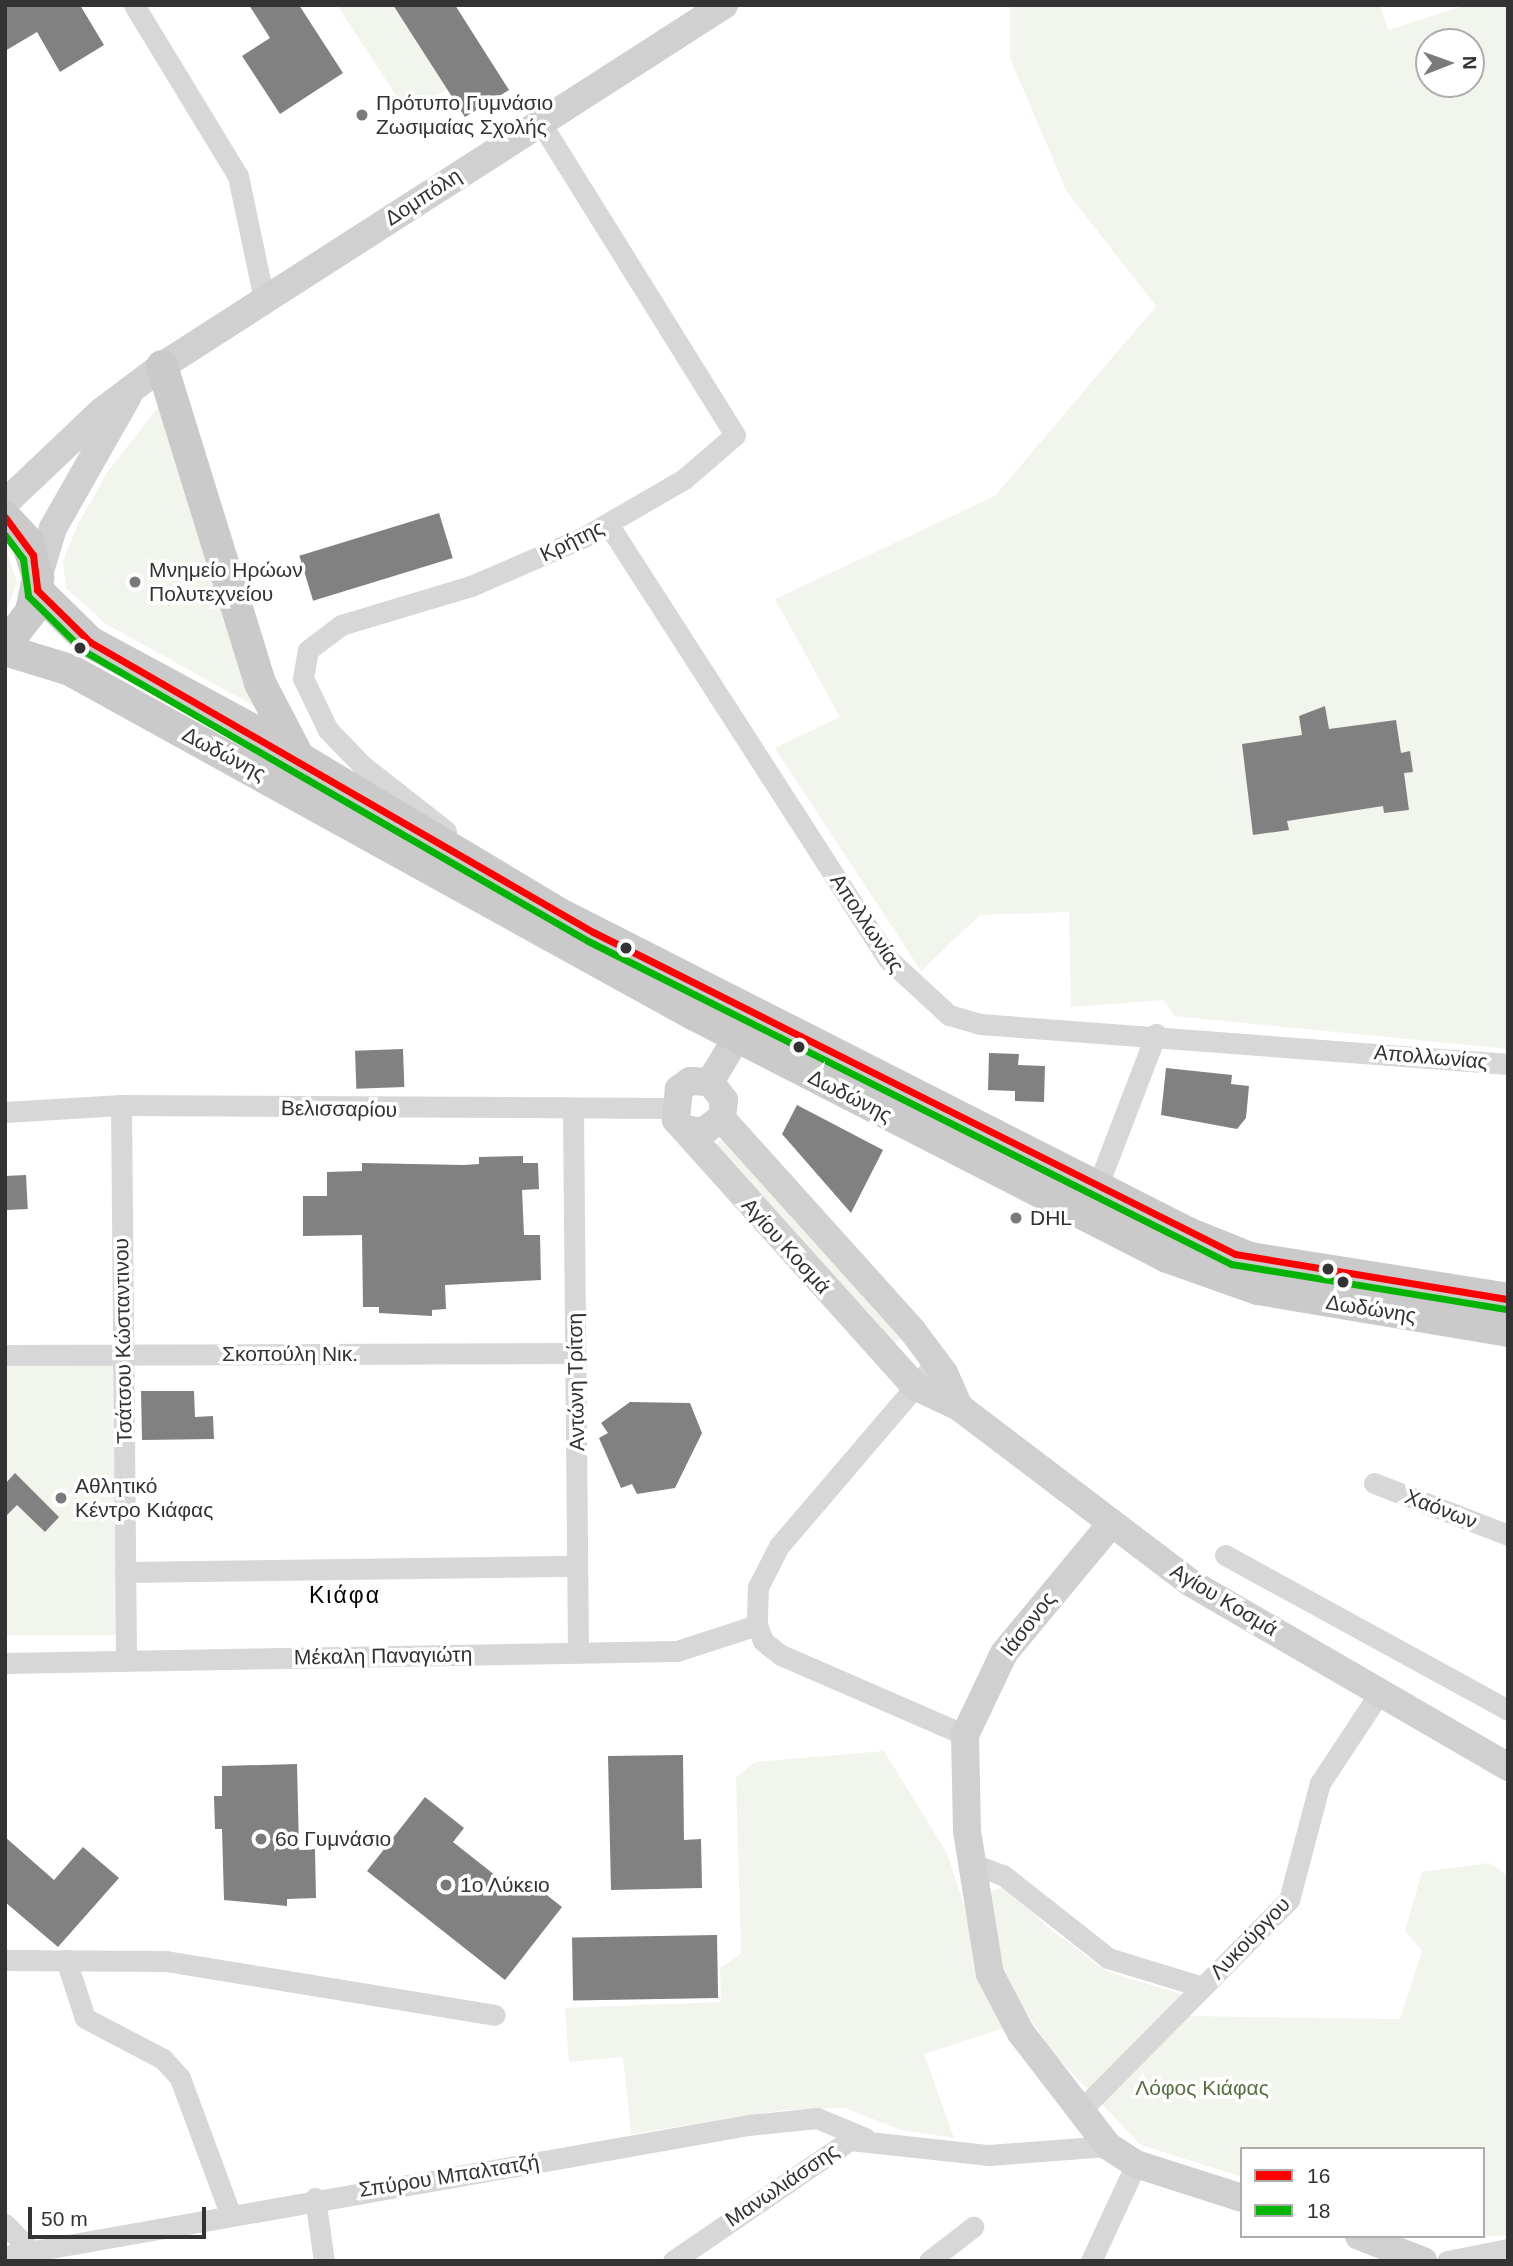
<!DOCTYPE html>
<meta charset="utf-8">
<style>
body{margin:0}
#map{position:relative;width:1513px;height:2266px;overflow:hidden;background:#fff;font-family:Helvetica,sans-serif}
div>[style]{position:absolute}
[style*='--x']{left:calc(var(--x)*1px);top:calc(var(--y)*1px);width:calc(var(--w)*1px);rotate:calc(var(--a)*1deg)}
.green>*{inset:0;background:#f1f5ed;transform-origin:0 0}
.building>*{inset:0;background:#818181;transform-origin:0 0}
.street>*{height:21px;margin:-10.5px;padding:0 10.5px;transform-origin:10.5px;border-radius:10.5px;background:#d7d7d7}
.secondary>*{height:28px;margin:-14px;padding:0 14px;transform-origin:14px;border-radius:14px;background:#d0d0d0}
.primary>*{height:32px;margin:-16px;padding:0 16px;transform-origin:16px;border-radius:16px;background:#cacaca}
.bus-1>*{height:7px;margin:-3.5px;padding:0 3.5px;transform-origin:3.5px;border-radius:3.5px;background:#f00}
.bus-2>*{height:7px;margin:-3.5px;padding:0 3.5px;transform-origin:3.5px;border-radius:3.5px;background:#04b404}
.dots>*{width:19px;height:19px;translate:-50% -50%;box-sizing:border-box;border:4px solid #fff;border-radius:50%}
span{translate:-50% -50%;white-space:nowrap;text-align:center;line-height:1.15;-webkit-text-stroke:7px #fff;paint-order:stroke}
.poi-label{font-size:21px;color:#333}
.left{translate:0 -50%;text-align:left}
.street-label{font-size:21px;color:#333}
.park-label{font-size:21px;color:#56703f}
.neighbourhood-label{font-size:23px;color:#000;letter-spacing:2px}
.frame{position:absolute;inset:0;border:7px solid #333;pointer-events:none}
.legend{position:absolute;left:1240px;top:2147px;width:245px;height:91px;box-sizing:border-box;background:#fff;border:2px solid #adadad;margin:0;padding:9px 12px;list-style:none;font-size:21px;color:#333}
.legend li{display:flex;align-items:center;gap:14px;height:35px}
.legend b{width:35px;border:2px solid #adadad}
.north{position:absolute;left:1415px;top:28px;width:70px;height:70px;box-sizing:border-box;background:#fff;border:2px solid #adadad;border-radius:50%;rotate:89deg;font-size:19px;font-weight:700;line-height:28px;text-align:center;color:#333}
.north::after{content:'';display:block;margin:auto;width:24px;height:32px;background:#7a7a7a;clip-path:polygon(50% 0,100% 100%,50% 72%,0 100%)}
.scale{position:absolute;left:28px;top:2207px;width:178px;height:32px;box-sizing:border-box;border:4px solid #333;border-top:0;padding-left:9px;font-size:21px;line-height:24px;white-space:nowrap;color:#333;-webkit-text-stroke:5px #fff;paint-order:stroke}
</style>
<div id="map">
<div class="green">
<i style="clip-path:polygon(337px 5px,392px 5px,447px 89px,408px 114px)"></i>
<i style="clip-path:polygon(evenodd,1010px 5px,1380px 5px,1388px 30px,1467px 5px,1508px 5px,1508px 1049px,1174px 1016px,1164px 1000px,1071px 1007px,1069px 912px,980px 915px,921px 971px,775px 748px,840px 717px,775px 599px,995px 496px,1156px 306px,1067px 192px,1010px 58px,1010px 5px,1429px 42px,1471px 42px,1471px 84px,1429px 84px,1429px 42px)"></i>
<i style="clip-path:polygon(164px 400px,259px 709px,106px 624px,66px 588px,63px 561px,78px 524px,108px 471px)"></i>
<i style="clip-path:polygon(5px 547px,17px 582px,5px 615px)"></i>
<i style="left:722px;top:1139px;width:268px;height:15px;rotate:48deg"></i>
<i style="left:5px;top:1364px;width:111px;height:271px"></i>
<i style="clip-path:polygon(884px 1751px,947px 1853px,1004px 2028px,924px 2054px,954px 2138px,901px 2130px,845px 2108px,784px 2110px,631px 2134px,623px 2057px,569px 2062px,565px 2008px,721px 2002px,720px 1968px,741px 1954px,736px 1777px,755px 1762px)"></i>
<i style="clip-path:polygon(1489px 1863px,1508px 1876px,1508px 2235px,1468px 2238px,1428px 2236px,1483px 2236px,1483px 2149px,1242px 2149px,1242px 2177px,1141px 2145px,1053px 2053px,996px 1967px,988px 1893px,1007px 1885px,1046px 1926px,1108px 1972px,1181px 1994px,1189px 2016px,1400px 2019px,1422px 1951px,1405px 1931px,1422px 1872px)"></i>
</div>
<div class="building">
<i style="clip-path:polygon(5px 5px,80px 5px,104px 45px,60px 72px,37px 32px,5px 51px)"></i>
<i style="clip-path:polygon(249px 5px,299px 5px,343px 73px,280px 114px,242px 56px,270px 38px)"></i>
<i style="clip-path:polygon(393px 5px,455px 5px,509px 90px,465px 117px)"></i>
<i style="left:439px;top:513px;width:47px;height:146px;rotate:73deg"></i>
<i style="clip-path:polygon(1325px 706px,1329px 729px,1396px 720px,1401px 753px,1410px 751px,1413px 772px,1404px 773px,1409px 810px,1384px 813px,1383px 806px,1287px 821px,1289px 830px,1253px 835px,1242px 744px,1302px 735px,1299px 716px)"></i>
<i style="left:403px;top:1049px;width:38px;height:48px;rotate:88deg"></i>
<i style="clip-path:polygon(989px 1053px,1019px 1054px,1018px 1065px,1045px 1066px,1044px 1102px,1015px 1101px,1015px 1091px,988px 1090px)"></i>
<i style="clip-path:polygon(1166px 1068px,1232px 1075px,1231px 1084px,1249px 1086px,1246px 1118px,1237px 1129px,1161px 1115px)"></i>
<i style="clip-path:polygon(797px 1105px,883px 1150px,851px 1213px,782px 1134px)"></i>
<i style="clip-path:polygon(523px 1156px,523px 1163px,538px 1163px,539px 1189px,522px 1190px,524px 1235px,540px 1235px,541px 1280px,445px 1285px,446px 1309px,432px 1310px,432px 1316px,379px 1313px,379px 1307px,363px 1307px,362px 1235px,303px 1236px,303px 1196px,327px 1196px,327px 1172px,362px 1171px,362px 1163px,464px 1165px,479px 1164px,479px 1157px)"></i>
<i style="left:26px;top:1175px;width:34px;height:21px;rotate:87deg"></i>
<i style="clip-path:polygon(141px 1391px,194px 1391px,195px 1417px,213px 1416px,214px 1439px,142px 1440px)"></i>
<i style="clip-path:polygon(630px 1402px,690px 1403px,702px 1433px,675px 1488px,637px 1494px,632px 1484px,621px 1488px,599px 1438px,608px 1433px,601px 1423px)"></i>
<i style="clip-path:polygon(15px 1473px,59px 1517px,45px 1532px,17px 1505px,5px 1517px,5px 1484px)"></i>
<i style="clip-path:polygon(683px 1755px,684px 1840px,701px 1839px,702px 1888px,611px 1890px,608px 1756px)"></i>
<i style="clip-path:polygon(297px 1764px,299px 1850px,315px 1849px,316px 1898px,287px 1899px,287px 1906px,224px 1900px,222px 1829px,215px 1829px,214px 1796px,222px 1796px,222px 1766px)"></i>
<i style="clip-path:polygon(425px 1797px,464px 1828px,453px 1842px,515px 1891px,525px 1878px,562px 1907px,505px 1980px,367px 1871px)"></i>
<i style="clip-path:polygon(5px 1837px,54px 1880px,83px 1847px,119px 1878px,58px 1947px,5px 1902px)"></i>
<i style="left:717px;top:1935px;width:63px;height:145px;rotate:89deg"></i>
</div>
<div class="street">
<i style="--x:134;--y:5;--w:200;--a:58.7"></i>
<i style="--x:238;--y:176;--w:126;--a:78.1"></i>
<i style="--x:608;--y:524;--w:517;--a:57.23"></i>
<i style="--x:888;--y:959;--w:83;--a:42.6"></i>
<i style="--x:949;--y:1015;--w:32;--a:16"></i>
<i style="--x:980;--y:1024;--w:530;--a:4.33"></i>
<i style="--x:446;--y:831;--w:105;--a:-141.9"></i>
<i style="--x:363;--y:766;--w:50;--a:-134.2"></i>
<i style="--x:328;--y:730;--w:58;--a:-115.7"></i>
<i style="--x:303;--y:678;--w:28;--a:-80"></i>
<i style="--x:308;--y:650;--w:41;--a:-37.1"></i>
<i style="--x:341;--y:625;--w:136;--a:-16.7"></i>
<i style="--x:471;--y:586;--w:123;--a:-23.4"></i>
<i style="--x:584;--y:537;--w:116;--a:-30.1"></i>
<i style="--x:684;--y:479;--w:67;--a:-40.8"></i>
<i style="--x:735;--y:435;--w:369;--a:-121.9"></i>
<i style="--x:121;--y:1105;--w:556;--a:89.48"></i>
<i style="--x:573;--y:1111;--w:542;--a:89.47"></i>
<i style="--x:5;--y:1112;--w:116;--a:-3.5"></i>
<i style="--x:121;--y:1105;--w:551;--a:0.31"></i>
<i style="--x:1098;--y:1185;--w:162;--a:-69"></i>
<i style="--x:5;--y:1355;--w:570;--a:-0.2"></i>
<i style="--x:937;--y:1361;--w:243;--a:130.5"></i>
<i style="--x:779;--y:1546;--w:46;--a:117.1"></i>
<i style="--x:758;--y:1587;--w:38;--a:92"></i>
<i style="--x:757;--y:1625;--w:17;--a:69"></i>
<i style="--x:763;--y:1641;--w:23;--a:38"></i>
<i style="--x:781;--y:1655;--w:201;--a:23.5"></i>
<i style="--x:1374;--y:1483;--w:144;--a:21.2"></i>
<i style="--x:1225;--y:1555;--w:323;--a:28.7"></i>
<i style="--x:125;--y:1572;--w:452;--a:-0.8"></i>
<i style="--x:5;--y:1663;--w:672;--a:-1.02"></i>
<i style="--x:677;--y:1651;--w:84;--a:-18"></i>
<i style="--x:971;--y:1863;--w:34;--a:21"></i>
<i style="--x:1003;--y:1875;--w:134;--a:38.3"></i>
<i style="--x:1108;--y:1958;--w:99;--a:17"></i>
<i style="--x:5;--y:1960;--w:161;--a:0.4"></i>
<i style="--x:166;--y:1961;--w:333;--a:9.3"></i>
<i style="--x:66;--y:1960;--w:61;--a:71.9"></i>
<i style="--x:85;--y:2018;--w:88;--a:27.7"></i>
<i style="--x:163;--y:2059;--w:25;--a:48"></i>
<i style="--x:180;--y:2078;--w:144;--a:69.7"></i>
<i style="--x:1079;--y:2112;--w:298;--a:-45.3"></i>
<i style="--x:1289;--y:1900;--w:121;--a:-75.2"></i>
<i style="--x:1320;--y:1783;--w:109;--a:-56.6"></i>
<i style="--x:315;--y:2198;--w:64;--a:81.9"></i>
<i style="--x:5;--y:2224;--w:45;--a:45.9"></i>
<i style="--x:5;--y:2256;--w:755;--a:-9.99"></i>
<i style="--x:749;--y:2125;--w:68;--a:-5.9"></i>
<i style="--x:817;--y:2118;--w:52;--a:22.6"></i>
<i style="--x:673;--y:2261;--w:214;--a:-34.4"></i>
<i style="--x:850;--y:2140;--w:140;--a:6.2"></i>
<i style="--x:989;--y:2155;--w:119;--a:-4.3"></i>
<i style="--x:929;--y:2261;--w:56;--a:-37.7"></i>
<i style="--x:1091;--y:2261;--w:107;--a:-65.1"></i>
<i style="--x:1447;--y:2261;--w:62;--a:-11.1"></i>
</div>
<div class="secondary">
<i style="--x:5;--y:503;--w:132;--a:-43.5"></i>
<i style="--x:101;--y:412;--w:76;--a:-37"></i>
<i style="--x:162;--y:366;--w:668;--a:-32.71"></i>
<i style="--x:38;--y:578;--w:52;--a:-73.3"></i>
<i style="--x:53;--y:528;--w:152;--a:-60.4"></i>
<i style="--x:710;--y:1082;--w:74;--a:-58.9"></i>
<i style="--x:722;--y:1119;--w:284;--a:48"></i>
<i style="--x:912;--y:1330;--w:54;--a:53.3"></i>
<i style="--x:944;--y:1373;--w:37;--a:66"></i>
<i style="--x:685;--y:1129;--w:18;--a:9"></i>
<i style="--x:703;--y:1132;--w:24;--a:-38"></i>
<i style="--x:722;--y:1117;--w:17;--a:-83"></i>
<i style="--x:724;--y:1100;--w:23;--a:-128"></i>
<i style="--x:710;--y:1082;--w:20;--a:-177"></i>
<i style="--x:690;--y:1081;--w:14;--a:144"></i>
<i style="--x:679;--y:1089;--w:31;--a:96"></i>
<i style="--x:676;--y:1120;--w:358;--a:48.1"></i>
<i style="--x:915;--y:1386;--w:49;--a:25.5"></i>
<i style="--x:959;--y:1407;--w:291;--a:37.2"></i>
<i style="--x:1191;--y:1583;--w:367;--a:30.1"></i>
<i style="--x:1110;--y:1525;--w:166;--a:129.6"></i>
<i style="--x:1004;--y:1653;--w:91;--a:115.4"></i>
<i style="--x:965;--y:1735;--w:96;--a:88.8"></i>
<i style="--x:967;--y:1831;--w:145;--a:80.9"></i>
<i style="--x:990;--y:1974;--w:67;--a:62.3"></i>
<i style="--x:1021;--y:2033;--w:143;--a:52.4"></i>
<i style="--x:1108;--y:2146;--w:33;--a:33"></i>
<i style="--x:1136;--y:2164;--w:111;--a:17.8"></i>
<i style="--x:1359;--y:2236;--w:69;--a:21.3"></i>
</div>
<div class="primary">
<i style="--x:162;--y:366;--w:332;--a:72.8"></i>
<i style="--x:260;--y:683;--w:82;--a:62.5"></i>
<i style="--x:5;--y:517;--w:33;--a:47"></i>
<i style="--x:27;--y:541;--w:39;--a:73"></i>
<i style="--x:38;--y:578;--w:35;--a:102"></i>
<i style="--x:31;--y:612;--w:42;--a:128.2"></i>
<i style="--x:37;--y:590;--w:74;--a:44.5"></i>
<i style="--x:90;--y:642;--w:183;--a:28.4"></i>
<i style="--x:251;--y:729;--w:365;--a:30.9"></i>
<i style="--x:564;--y:916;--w:700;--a:26.93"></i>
<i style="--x:1188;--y:1233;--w:67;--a:22"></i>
<i style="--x:1250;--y:1258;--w:261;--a:9"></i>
<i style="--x:5;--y:650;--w:68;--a:17.1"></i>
<i style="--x:70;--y:670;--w:712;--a:28.91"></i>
<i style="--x:693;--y:1014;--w:533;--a:27.14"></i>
<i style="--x:1167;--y:1257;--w:96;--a:19.4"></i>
<i style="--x:1258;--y:1289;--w:254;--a:9.5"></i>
</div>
<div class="bus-1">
<i style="--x:5;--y:517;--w:47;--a:53.6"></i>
<i style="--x:33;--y:555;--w:35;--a:83"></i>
<i style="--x:37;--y:590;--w:74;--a:44.5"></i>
<i style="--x:90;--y:642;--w:581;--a:29.97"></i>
<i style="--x:593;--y:932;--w:718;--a:26.64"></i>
<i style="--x:1235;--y:1254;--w:277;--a:9.4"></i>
</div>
<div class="bus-2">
<i style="--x:5;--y:535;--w:30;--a:53"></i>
<i style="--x:23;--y:559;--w:37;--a:82"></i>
<i style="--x:28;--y:596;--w:78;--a:44.5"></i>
<i style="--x:84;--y:651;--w:581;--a:29.92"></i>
<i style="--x:588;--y:941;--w:720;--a:26.67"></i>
<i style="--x:1231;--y:1264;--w:279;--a:9.3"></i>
</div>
<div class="dots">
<i style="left:362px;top:115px;background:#7a7a7a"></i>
<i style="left:135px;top:582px;background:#7a7a7a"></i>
<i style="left:80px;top:648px;background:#333"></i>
<i style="left:626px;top:948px;background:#333"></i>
<i style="left:799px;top:1047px;background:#333"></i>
<i style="left:1016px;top:1218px;background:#7a7a7a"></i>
<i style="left:1328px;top:1269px;background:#333"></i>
<i style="left:1343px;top:1282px;background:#333"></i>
<i style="left:61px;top:1498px;background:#7a7a7a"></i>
<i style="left:261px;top:1839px;background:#7a7a7a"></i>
<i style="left:446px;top:1885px;background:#7a7a7a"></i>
</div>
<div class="poi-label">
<span class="left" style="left:376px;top:115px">Πρότυπο Γυμνάσιο<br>Ζωσιμαίας Σχολής</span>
<span class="left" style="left:149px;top:582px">Μνημείο Ηρώων<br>Πολυτεχνείου</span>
<span class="left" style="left:1030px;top:1218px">DHL</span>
<span class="left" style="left:75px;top:1498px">Αθλητικό<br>Κέντρο Κιάφας</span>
<span class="left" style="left:275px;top:1839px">6ο Γυμνάσιο</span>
<span class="left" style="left:460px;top:1885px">1ο Λύκειο</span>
</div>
<div class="street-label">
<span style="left:423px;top:197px;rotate:-33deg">Δομπόλη</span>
<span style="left:572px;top:541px;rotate:-26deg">Κρήτης</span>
<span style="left:224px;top:754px;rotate:28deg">Δωδώνης</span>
<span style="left:867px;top:923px;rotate:56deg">Απολλωνίας</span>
<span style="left:1431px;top:1057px;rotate:5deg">Απολλωνίας</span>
<span style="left:850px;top:1096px;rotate:27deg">Δωδώνης</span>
<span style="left:339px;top:1109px;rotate:1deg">Βελισσαρίου</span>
<span style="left:786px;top:1246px;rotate:48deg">Αγίου Κοσμά</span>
<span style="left:1371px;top:1309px;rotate:9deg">Δωδώνης</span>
<span style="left:123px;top:1341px;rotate:-91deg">Τσάτσου Κώσταντινου</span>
<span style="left:290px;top:1354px">Σκοπούλη Νικ.</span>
<span style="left:576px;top:1382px;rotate:-91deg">Αντώνη Τρίτση</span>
<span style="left:1441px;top:1509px;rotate:21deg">Χαόνων</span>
<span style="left:1224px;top:1600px;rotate:31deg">Αγίου Κοσμά</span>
<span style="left:1028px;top:1624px;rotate:-52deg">Ιάσονος</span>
<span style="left:383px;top:1656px;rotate:-1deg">Μέκαλη Παναγιώτη</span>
<span style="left:1250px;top:1938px;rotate:-46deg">Λυκούργου</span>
<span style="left:449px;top:2176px;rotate:-9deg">Σπύρου Μπαλτατζή</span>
<span style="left:782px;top:2185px;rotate:-34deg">Μανωλιάσσης</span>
</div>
<div class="park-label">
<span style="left:1202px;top:2088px">Λόφος Κιάφας</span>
</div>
<div class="neighbourhood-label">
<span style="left:345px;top:1595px">Κιάφα</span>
</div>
<div class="frame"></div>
<ul class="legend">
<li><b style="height:9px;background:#f00"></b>16</li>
<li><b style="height:9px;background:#04b404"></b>18</li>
</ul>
<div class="north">N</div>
<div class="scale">50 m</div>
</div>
